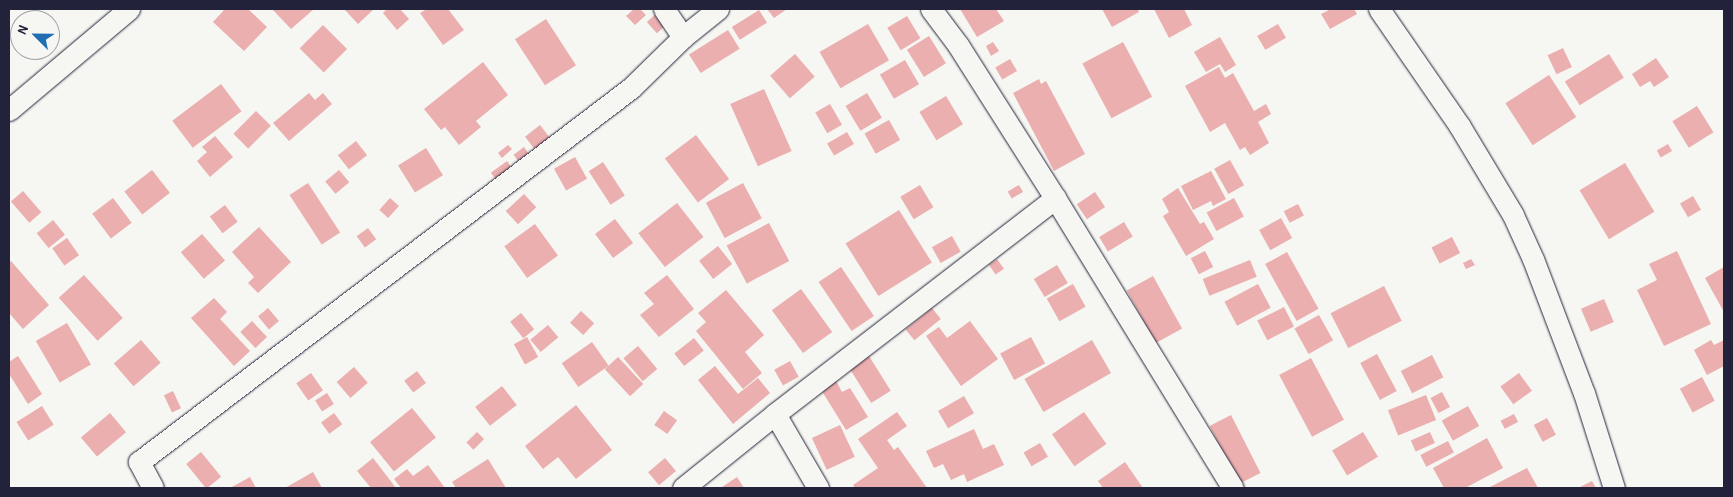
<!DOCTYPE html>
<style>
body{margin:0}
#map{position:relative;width:1733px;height:497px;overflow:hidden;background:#f6f6f2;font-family:"Patrick Hand",sans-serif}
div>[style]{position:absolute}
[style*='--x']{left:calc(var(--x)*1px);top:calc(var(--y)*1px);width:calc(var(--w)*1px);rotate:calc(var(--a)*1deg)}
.building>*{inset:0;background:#eaafae;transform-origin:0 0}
.roads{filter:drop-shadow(0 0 1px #22223b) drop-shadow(0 0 1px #22223b)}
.minor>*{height:21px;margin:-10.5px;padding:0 10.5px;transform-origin:10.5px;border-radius:10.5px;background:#f6f6f2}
span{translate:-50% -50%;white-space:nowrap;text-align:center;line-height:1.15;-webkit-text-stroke:4px #f6f6f2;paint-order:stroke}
.frame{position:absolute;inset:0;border:10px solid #22223b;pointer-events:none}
.north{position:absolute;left:10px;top:10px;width:50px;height:50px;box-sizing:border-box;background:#f6f6f2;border:1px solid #a1a1a9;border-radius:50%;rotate:293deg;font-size:14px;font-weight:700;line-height:20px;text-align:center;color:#22223b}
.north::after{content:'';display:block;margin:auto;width:18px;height:22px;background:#1f6fb2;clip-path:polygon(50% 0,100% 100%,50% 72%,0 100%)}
</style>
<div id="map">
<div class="building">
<i style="clip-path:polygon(223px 9px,248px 9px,267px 27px,244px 51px,213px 22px,224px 10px)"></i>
<i style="clip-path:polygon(272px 9px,314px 9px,291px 29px)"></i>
<i style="clip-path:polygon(344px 9px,374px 9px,358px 24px)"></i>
<i style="clip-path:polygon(387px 9px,400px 9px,409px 19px,397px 30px,383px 13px)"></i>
<i style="clip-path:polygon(427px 9px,448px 9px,464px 30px,443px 45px,420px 13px)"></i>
<i style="clip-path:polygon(634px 9px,640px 9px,646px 15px,635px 25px,626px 16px)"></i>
<i style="clip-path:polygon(767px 9px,787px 9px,774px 18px)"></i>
<i style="clip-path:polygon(960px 9px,996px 9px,1004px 21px,977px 37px)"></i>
<i style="clip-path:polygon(1102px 9px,1138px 9px,1139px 12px,1112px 27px)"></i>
<i style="clip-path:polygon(1154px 9px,1184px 9px,1192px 25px,1169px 38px)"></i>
<i style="clip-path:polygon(1331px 9px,1354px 9px,1357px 14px,1330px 29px,1321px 14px)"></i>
<i style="left:759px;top:10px;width:15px;height:32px;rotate:58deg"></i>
<i style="left:658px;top:12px;width:15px;height:15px;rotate:48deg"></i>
<i style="left:907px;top:16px;width:26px;height:23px;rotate:59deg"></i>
<i style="left:546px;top:19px;width:55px;height:37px;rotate:57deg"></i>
<i style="left:868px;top:24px;width:42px;height:56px;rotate:60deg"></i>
<i style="left:1278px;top:24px;width:16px;height:24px;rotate:60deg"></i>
<i style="left:323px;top:25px;width:34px;height:33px;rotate:45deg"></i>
<i style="left:728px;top:30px;width:22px;height:46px;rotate:58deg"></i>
<i style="left:929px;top:36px;width:32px;height:26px;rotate:58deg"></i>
<i style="clip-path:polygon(1220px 37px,1236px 65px,1225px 72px,1220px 64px,1206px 72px,1194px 52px)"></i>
<i style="clip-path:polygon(993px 42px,999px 51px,991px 56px,986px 46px)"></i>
<i style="left:1123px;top:42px;width:62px;height:46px;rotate:62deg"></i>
<i style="left:1563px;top:48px;width:21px;height:17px;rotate:65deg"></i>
<i style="left:795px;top:54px;width:30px;height:33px;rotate:49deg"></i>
<i style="left:1609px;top:54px;width:28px;height:52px;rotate:58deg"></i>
<i style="clip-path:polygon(1656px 58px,1669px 77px,1654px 87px,1650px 81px,1640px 87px,1632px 74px)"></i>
<i style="left:1010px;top:59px;width:14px;height:17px;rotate:60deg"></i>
<i style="left:905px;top:60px;width:28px;height:29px;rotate:60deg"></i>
<i style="clip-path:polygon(483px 62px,508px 95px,476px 121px,481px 127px,459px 145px,445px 127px,441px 130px,424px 109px)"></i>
<i style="clip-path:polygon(1219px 67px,1225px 78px,1233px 73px,1254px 111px,1266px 104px,1271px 114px,1258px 122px,1269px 143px,1250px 155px,1245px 147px,1240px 150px,1225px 123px,1210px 132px,1185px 86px)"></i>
<i style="left:1549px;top:75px;width:50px;height:52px;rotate:57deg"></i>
<i style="clip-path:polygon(1039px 79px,1041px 84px,1046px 81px,1085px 154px,1054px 171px,1013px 93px)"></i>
<i style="left:221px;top:84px;width:34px;height:61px;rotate:53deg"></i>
<i style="left:764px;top:89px;width:68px;height:37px;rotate:66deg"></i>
<i style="clip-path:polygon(309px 93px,315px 100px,323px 93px,332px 104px,289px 141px,273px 123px)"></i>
<i style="left:867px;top:93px;width:29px;height:25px;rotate:59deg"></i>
<i style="left:946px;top:96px;width:33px;height:31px;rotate:59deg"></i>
<i style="left:830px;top:104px;width:24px;height:17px;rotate:60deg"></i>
<i style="left:1697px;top:106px;width:31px;height:29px;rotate:58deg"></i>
<i style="left:256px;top:111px;width:21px;height:32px;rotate:45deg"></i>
<i style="left:889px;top:120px;width:23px;height:28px;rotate:61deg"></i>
<i style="left:540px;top:125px;width:18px;height:19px;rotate:52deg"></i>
<i style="left:847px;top:132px;width:14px;height:23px;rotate:60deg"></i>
<i style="left:696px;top:135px;width:55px;height:39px;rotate:53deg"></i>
<i style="clip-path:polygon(215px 136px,233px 157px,210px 177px,197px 161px,207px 152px,202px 147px)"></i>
<i style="left:356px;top:141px;width:18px;height:23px;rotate:52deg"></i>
<i style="left:1668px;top:144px;width:8px;height:13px;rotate:60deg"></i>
<i style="clip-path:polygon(508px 145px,512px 149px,502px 158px,498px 153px)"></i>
<i style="left:524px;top:147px;width:9px;height:13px;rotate:54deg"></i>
<i style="left:426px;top:148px;width:32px;height:33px;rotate:58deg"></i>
<i style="left:575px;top:157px;width:25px;height:24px;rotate:61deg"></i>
<i style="left:1230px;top:160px;width:29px;height:18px;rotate:61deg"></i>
<i style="left:507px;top:161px;width:9px;height:20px;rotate:54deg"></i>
<i style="left:603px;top:162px;width:40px;height:17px;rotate:57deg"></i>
<i style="left:1625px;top:163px;width:57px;height:53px;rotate:59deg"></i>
<i style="left:152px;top:170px;width:29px;height:35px;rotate:52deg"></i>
<i style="left:339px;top:170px;width:16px;height:18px;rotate:50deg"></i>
<i style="clip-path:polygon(1211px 171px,1226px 199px,1213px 206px,1211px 201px,1193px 210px,1181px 186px)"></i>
<i style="left:308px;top:183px;width:59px;height:22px;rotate:57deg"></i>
<i style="left:743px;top:183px;width:40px;height:42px;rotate:62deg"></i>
<i style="left:920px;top:185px;width:26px;height:23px;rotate:59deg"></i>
<i style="left:1019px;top:185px;width:8px;height:13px;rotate:60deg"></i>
<i style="clip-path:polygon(1178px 188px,1200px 224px,1204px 222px,1214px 239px,1186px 256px,1163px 216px,1169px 212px,1162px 199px)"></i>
<i style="left:23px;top:191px;width:28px;height:16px;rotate:49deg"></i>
<i style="left:1095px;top:192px;width:18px;height:22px;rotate:56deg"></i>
<i style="left:524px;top:194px;width:18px;height:25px;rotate:47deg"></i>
<i style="left:1693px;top:196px;width:16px;height:15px;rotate:60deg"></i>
<i style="left:113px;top:198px;width:31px;height:26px;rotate:53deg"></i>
<i style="left:390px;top:198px;width:12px;height:16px;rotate:42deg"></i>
<i style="left:1234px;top:198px;width:21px;height:31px;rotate:62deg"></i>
<i style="left:677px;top:203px;width:43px;height:49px;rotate:52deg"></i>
<i style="left:1298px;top:204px;width:13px;height:16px;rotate:63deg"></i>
<i style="left:225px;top:205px;width:21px;height:19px;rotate:53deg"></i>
<i style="left:899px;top:210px;width:62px;height:63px;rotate:58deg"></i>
<i style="left:1281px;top:218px;width:23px;height:25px;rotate:61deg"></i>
<i style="left:615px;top:219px;width:30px;height:25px;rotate:53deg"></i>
<i style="left:53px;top:220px;width:19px;height:21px;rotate:51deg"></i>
<i style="left:1124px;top:222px;width:17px;height:29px;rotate:59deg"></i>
<i style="left:769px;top:223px;width:43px;height:48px;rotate:62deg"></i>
<i style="left:535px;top:224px;width:39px;height:38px;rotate:54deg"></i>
<i style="clip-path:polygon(259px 227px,291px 262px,258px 293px,248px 283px,254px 277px,232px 252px)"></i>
<i style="left:368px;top:228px;width:14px;height:14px;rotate:54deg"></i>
<i style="left:202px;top:234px;width:35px;height:28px;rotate:49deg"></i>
<i style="left:952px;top:236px;width:18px;height:23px;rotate:61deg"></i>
<i style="left:1452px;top:237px;width:18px;height:23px;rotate:63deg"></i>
<i style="left:67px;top:238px;width:21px;height:18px;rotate:55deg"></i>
<i style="left:718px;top:246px;width:23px;height:24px;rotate:52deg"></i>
<i style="left:1205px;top:251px;width:18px;height:16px;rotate:63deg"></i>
<i style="clip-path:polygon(1677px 251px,1711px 324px,1664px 346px,1637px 290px,1657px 280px,1649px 264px)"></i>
<i style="left:1287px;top:252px;width:65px;height:25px;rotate:61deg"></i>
<i style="left:997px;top:259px;width:12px;height:10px;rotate:55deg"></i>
<i style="clip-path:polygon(1471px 259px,1475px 265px,1466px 269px,1463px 263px)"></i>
<i style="left:1250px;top:260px;width:18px;height:51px;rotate:68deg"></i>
<i style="clip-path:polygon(11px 261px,49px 305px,23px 329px,9px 313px,9px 263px)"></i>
<i style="left:1057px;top:265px;width:21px;height:27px;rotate:59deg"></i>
<i style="left:841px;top:267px;width:59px;height:27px;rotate:56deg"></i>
<i style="clip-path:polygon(1724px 267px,1724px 312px,1705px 278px)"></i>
<i style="left:84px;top:275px;width:58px;height:34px;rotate:48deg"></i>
<i style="clip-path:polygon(667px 275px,694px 309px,659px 337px,640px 315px,654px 304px,644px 293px)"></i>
<i style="left:1153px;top:276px;width:60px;height:30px;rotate:61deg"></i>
<i style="left:1073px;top:284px;width:26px;height:30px;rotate:61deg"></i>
<i style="left:1258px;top:284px;width:27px;height:38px;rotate:62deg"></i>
<i style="left:1384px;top:286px;width:39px;height:60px;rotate:63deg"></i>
<i style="left:801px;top:289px;width:53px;height:36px;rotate:54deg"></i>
<i style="clip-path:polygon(726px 290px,764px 335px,745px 352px,762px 373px,743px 389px,696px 331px,706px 322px,698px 313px)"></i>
<i style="clip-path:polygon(214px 298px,227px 312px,220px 319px,250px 351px,234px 366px,191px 318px)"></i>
<i style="left:1604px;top:299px;width:25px;height:25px;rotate:67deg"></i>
<i style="left:1284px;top:307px;width:22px;height:30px;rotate:63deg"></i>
<i style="left:268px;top:308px;width:17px;height:13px;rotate:50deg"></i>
<i style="left:932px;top:308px;width:14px;height:34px;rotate:51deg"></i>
<i style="left:581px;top:311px;width:18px;height:16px;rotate:43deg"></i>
<i style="left:521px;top:313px;width:21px;height:14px;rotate:51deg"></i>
<i style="left:1319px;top:315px;width:29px;height:28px;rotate:61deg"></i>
<i style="left:252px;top:321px;width:22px;height:16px;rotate:47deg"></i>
<i style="clip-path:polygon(970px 321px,998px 359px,961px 386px,926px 336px,939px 327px,947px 338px)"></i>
<i style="left:67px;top:323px;width:48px;height:36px;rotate:60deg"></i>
<i style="left:548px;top:325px;width:16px;height:23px;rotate:50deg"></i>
<i style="left:527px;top:337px;width:23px;height:15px;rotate:61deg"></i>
<i style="left:1031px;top:337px;width:30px;height:35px;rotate:62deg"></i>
<i style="left:694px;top:338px;width:16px;height:25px;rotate:52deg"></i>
<i style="left:141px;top:340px;width:30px;height:36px;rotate:49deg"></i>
<i style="left:1092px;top:340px;width:38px;height:78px;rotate:60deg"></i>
<i style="clip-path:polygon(1711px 340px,1714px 345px,1724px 340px,1724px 366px,1707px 375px,1694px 350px)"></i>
<i style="left:592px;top:342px;width:29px;height:37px;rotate:55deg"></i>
<i style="left:638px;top:346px;width:30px;height:19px;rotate:50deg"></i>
<i style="left:1377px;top:354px;width:42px;height:19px;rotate:62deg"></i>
<i style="left:1432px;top:355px;width:25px;height:35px;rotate:63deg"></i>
<i style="clip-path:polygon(18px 356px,42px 394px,28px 404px,9px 374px,9px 362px)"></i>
<i style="left:869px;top:356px;width:41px;height:23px;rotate:58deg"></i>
<i style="left:618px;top:357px;width:37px;height:18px;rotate:47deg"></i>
<i style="left:1311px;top:358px;width:70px;height:36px;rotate:62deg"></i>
<i style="left:790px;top:361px;width:18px;height:18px;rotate:61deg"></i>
<i style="clip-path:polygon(715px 366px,738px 394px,758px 378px,770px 393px,733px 424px,698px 380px)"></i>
<i style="left:354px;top:367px;width:21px;height:23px;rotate:49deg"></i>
<i style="left:417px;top:371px;width:15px;height:16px;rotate:53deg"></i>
<i style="left:311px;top:373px;width:21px;height:18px;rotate:55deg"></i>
<i style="left:1519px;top:373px;width:22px;height:23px;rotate:54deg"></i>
<i style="left:1702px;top:377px;width:27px;height:25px;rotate:62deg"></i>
<i style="clip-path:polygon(835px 379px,842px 392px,850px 388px,868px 417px,846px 430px,820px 388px)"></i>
<i style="left:502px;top:386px;width:24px;height:34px;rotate:52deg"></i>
<i style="left:173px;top:391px;width:19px;height:10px;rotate:65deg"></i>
<i style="left:1442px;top:392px;width:17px;height:13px;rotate:62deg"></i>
<i style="left:327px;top:393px;width:13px;height:14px;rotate:58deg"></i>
<i style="left:1426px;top:395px;width:27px;height:41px;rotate:68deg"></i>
<i style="left:964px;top:396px;width:20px;height:30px;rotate:60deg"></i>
<i style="clip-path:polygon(576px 405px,612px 450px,576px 479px,558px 457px,543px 469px,525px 446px)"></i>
<i style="left:42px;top:406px;width:22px;height:30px;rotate:58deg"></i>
<i style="left:1468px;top:406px;width:23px;height:30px;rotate:61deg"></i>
<i style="left:412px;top:408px;width:38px;height:54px;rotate:51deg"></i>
<i style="left:664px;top:411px;width:16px;height:17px;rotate:35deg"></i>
<i style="clip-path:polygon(897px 412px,907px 426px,887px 440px,894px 450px,898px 447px,927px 488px,855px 488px,853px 485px,878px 468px,858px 439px)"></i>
<i style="left:1084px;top:412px;width:39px;height:39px;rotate:55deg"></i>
<i style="left:110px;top:413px;width:25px;height:38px;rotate:50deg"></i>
<i style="left:334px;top:413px;width:14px;height:16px;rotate:54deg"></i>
<i style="left:1514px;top:414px;width:9px;height:15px;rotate:63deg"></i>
<i style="left:1231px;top:415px;width:65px;height:24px;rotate:63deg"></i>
<i style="left:1547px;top:418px;width:19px;height:15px;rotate:62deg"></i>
<i style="left:840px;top:425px;width:35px;height:31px;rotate:65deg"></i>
<i style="clip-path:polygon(974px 429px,983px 449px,994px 444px,1004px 465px,967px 482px,964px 474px,951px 480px,943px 464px,934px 468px,926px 451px)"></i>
<i style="left:477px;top:432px;width:10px;height:15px;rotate:45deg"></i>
<i style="left:1363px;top:432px;width:29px;height:36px;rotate:59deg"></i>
<i style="left:1430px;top:432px;width:12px;height:21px;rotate:66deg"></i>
<i style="clip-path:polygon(1487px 438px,1503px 468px,1465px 488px,1444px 488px,1433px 468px)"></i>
<i style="left:1448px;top:441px;width:13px;height:31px;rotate:63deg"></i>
<i style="left:1040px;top:443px;width:16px;height:19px;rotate:60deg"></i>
<i style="left:201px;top:452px;width:32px;height:19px;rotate:51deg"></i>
<i style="clip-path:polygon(373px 458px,396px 488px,371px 488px,357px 471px)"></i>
<i style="left:665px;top:458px;width:17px;height:22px;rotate:50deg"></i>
<i style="clip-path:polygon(488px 459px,506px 488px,456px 488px,452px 482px)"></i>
<i style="clip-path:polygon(1125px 462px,1143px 488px,1103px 488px,1098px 481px)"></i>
<i style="clip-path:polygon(428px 465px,445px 488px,401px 488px,394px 479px,407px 469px,413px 476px)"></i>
<i style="clip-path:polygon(1527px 468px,1538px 488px,1488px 488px)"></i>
<i style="clip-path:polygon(313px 472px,322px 488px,285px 488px)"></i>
<i style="clip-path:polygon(250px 477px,256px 488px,233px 488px,232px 487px)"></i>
<i style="clip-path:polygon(737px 477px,744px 488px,723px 488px,722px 487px)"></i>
<i style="clip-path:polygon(1592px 481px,1596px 488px,1578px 488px)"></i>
</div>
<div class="roads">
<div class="minor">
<i style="--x:664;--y:9;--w:34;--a:56"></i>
<i style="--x:931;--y:9;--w:45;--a:53.1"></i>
<i style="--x:958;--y:45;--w:181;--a:57.6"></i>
<i style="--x:1055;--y:198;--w:340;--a:58.5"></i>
<i style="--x:1379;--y:9;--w:141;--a:55.4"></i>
<i style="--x:1459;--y:125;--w:105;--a:59"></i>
<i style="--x:1513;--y:215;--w:48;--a:65.6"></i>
<i style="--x:1533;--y:259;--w:143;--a:69.2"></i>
<i style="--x:1584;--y:393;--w:100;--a:72.5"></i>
<i style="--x:9;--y:110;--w:157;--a:-40.1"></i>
<i style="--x:775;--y:414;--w:86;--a:59.8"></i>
<i style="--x:153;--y:488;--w:30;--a:-118"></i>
<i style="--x:139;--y:462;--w:618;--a:-37.24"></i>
<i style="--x:631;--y:88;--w:73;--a:-44.4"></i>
<i style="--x:683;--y:37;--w:45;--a:-38.7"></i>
<i style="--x:683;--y:488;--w:118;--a:-38.8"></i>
<i style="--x:775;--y:414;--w:354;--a:-37.6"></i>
</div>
</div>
<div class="frame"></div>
<div class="north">N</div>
</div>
